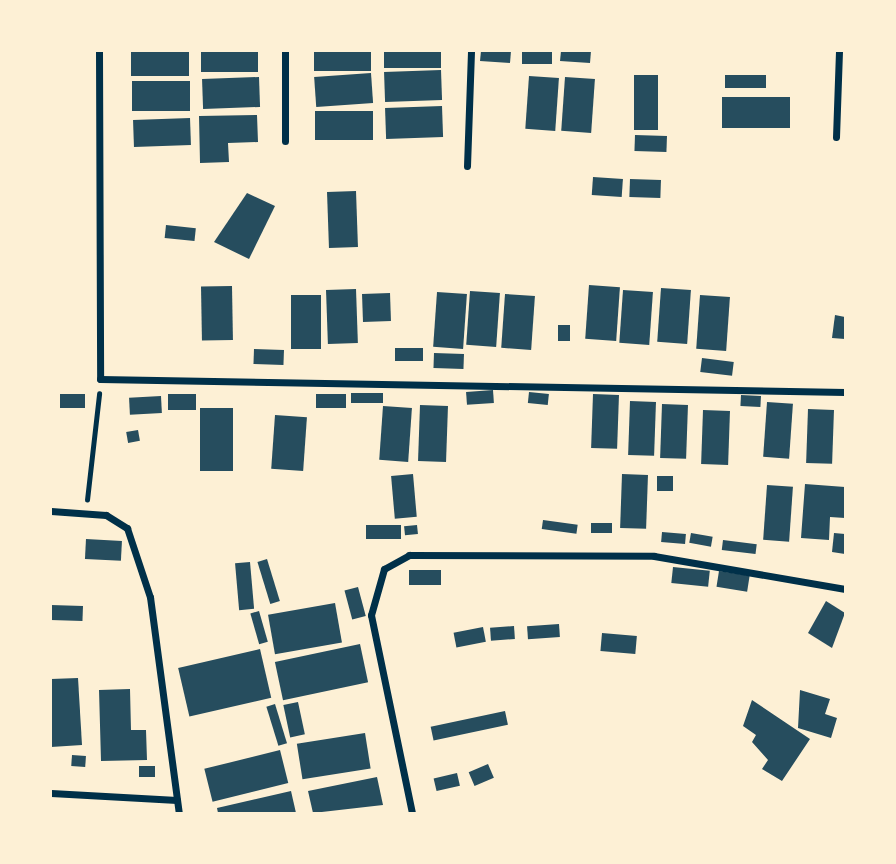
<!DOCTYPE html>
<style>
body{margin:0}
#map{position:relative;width:896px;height:864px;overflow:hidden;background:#fdf0d5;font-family:"Archivo Narrow",sans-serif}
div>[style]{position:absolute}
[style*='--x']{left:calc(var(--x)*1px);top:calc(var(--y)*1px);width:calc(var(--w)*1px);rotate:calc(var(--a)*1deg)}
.building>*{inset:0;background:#264d5e;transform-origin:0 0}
.path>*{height:4.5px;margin:-2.25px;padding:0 2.25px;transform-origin:2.25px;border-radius:2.25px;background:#003049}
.minor>*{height:7px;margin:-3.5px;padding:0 3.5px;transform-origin:3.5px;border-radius:3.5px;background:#003049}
span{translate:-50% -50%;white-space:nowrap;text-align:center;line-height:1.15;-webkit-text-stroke:6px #fdf0d5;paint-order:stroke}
.frame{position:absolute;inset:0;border:52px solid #fdf0d5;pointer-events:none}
</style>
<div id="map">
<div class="building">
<i style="left:131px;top:51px;width:58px;height:25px"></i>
<i style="left:201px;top:51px;width:57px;height:21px"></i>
<i style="left:314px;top:51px;width:57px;height:20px"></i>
<i style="left:384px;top:51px;width:57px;height:17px"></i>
<i style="clip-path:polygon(481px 51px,511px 51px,510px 63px,480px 61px)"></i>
<i style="left:522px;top:51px;width:30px;height:13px"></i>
<i style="clip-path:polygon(561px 51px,591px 51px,590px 63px,560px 61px)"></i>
<i style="left:441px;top:70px;width:30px;height:57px;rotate:88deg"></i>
<i style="left:371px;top:73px;width:30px;height:57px;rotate:86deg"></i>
<i style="left:634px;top:75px;width:24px;height:55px"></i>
<i style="left:725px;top:75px;width:41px;height:13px"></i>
<i style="left:529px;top:76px;width:30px;height:53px;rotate:4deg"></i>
<i style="left:259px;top:77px;width:30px;height:57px;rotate:88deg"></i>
<i style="left:565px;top:77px;width:30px;height:54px;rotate:4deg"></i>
<i style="left:190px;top:81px;width:30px;height:58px;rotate:90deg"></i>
<i style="left:790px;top:97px;width:31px;height:68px;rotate:90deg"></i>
<i style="left:442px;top:106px;width:31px;height:57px;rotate:88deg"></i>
<i style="left:373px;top:111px;width:29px;height:58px;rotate:90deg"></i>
<i style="clip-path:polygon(257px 115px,258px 142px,228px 143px,229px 162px,200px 163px,199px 116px)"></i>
<i style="left:190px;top:118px;width:27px;height:57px;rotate:88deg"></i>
<i style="left:635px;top:135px;width:32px;height:16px;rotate:2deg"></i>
<i style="left:593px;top:177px;width:30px;height:18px;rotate:4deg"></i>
<i style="left:630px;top:179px;width:31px;height:18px;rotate:2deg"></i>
<i style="left:356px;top:191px;width:56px;height:29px;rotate:88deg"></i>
<i style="clip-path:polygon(247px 193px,275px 206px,249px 259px,214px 242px)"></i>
<i style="left:166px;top:225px;width:30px;height:13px;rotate:6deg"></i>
<i style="left:589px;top:285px;width:31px;height:54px;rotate:4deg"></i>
<i style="left:232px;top:286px;width:54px;height:31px;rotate:89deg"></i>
<i style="left:661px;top:288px;width:30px;height:54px;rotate:4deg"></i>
<i style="left:356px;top:289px;width:54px;height:30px;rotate:88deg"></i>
<i style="left:623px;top:290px;width:30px;height:53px;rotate:4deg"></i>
<i style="left:470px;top:291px;width:30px;height:54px;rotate:4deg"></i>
<i style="left:437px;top:292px;width:30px;height:55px;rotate:4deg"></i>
<i style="left:390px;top:293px;width:28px;height:28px;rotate:88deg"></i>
<i style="left:505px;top:294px;width:30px;height:54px;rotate:4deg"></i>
<i style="left:291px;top:295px;width:30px;height:54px"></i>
<i style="left:700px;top:295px;width:30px;height:54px;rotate:4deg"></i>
<i style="clip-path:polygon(835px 315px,845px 317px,845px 339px,832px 338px)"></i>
<i style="left:558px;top:325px;width:12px;height:16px"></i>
<i style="left:395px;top:348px;width:28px;height:13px"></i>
<i style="left:254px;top:349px;width:30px;height:15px;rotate:2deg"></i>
<i style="left:434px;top:353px;width:30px;height:15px;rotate:2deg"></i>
<i style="left:702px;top:358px;width:32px;height:14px;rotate:7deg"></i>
<i style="left:493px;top:390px;width:13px;height:27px;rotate:86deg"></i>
<i style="left:529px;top:392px;width:20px;height:11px;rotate:6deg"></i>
<i style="left:351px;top:393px;width:32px;height:10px"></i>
<i style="left:60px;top:394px;width:25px;height:14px"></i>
<i style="left:168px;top:394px;width:28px;height:16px"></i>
<i style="left:316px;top:394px;width:30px;height:14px"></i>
<i style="left:593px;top:394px;width:26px;height:54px;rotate:2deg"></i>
<i style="left:741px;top:395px;width:20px;height:11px;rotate:3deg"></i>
<i style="left:161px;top:396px;width:17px;height:32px;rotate:87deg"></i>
<i style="left:630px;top:401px;width:26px;height:54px;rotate:2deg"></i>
<i style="left:767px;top:402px;width:26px;height:55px;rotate:4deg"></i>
<i style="left:662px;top:404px;width:26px;height:54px;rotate:2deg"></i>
<i style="left:420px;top:405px;width:28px;height:56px;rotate:2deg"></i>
<i style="left:383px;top:406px;width:29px;height:54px;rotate:4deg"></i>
<i style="left:233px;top:408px;width:63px;height:33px;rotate:90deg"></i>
<i style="left:808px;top:409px;width:26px;height:54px;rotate:2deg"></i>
<i style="left:703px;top:410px;width:27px;height:54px;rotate:2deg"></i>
<i style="left:275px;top:415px;width:32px;height:54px;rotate:4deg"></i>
<i style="left:138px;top:430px;width:11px;height:12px;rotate:80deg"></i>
<i style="left:413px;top:474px;width:43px;height:22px;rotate:85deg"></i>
<i style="left:622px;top:474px;width:26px;height:54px;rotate:2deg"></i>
<i style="left:657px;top:476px;width:16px;height:15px"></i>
<i style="clip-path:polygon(805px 484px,845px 487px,845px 518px,830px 517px,829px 540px,801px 538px)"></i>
<i style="left:767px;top:485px;width:26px;height:55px;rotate:4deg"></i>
<i style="left:543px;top:520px;width:35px;height:9px;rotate:8deg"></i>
<i style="left:591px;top:523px;width:21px;height:10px"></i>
<i style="left:401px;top:525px;width:14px;height:35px;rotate:90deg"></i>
<i style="left:417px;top:525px;width:9px;height:13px;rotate:84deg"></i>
<i style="left:662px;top:532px;width:24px;height:10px;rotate:5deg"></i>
<i style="left:691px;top:533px;width:22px;height:10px;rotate:10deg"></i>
<i style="clip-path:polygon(834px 533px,845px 534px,845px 554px,832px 552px)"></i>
<i style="left:86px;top:539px;width:36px;height:20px;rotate:3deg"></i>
<i style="left:723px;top:540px;width:34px;height:10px;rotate:7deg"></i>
<i style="left:267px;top:559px;width:44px;height:10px;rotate:73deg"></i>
<i style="left:250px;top:562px;width:47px;height:15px;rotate:85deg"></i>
<i style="left:673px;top:567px;width:37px;height:16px;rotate:6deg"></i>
<i style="left:409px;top:570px;width:32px;height:15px"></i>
<i style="left:719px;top:571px;width:31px;height:16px;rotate:9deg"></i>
<i style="left:358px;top:587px;width:30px;height:14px;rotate:75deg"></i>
<i style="clip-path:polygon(826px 601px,845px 613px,832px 648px,808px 633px)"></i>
<i style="left:335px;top:603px;width:40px;height:68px;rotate:80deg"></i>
<i style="left:51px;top:605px;width:32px;height:15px;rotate:2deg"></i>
<i style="left:259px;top:611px;width:32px;height:9px;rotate:74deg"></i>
<i style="left:559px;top:624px;width:13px;height:32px;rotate:86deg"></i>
<i style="left:514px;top:626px;width:13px;height:24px;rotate:86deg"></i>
<i style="left:483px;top:627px;width:15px;height:30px;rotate:79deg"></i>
<i style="left:602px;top:633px;width:35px;height:18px;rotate:5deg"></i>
<i style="left:360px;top:644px;width:39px;height:87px;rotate:78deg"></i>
<i style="left:260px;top:649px;width:50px;height:84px;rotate:77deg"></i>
<i style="clip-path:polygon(78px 678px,82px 745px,51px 747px,51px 679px)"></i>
<i style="clip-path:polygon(130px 689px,131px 730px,146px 730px,147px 760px,101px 761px,99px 690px)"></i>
<i style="clip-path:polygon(800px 690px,830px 699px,825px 714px,837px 718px,831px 738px,798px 728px)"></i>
<i style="clip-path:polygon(752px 700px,810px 739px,782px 781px,762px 769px,768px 760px,752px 742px,756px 735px,743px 726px)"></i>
<i style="left:298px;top:702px;width:33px;height:15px;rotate:78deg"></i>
<i style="left:275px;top:704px;width:41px;height:9px;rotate:73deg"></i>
<i style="left:505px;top:711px;width:14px;height:76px;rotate:78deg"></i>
<i style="left:365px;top:733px;width:36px;height:69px;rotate:81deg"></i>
<i style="left:280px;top:750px;width:34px;height:78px;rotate:76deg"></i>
<i style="left:72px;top:755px;width:14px;height:11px;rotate:4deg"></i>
<i style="left:488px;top:764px;width:15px;height:21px;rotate:67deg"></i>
<i style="left:139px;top:766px;width:16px;height:11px"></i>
<i style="left:457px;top:773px;width:13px;height:24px;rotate:77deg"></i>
<i style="clip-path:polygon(377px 777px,383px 805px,313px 813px,308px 791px)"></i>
<i style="clip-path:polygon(291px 791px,296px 813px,218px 813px,217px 808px)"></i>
</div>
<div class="path">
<i style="--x:87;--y:500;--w:107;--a:-83.5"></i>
</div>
<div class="minor">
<i style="--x:99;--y:51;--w:328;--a:89.8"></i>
<i style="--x:100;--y:379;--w:745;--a:1"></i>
<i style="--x:836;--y:137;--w:86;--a:-88"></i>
<i style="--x:285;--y:141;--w:90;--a:-90"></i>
<i style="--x:467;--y:166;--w:115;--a:-88"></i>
<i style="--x:51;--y:511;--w:55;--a:4.2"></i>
<i style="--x:106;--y:515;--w:25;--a:32"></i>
<i style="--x:127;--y:528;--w:73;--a:71.6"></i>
<i style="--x:150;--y:597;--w:218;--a:82.4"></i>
<i style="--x:51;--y:793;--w:126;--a:3.2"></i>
<i style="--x:412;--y:813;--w:202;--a:-101.7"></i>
<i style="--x:371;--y:615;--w:48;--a:-74.2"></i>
<i style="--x:384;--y:569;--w:29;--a:-29"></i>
<i style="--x:409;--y:555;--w:245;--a:0.2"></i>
<i style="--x:654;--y:556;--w:194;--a:9.8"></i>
</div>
<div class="frame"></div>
</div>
